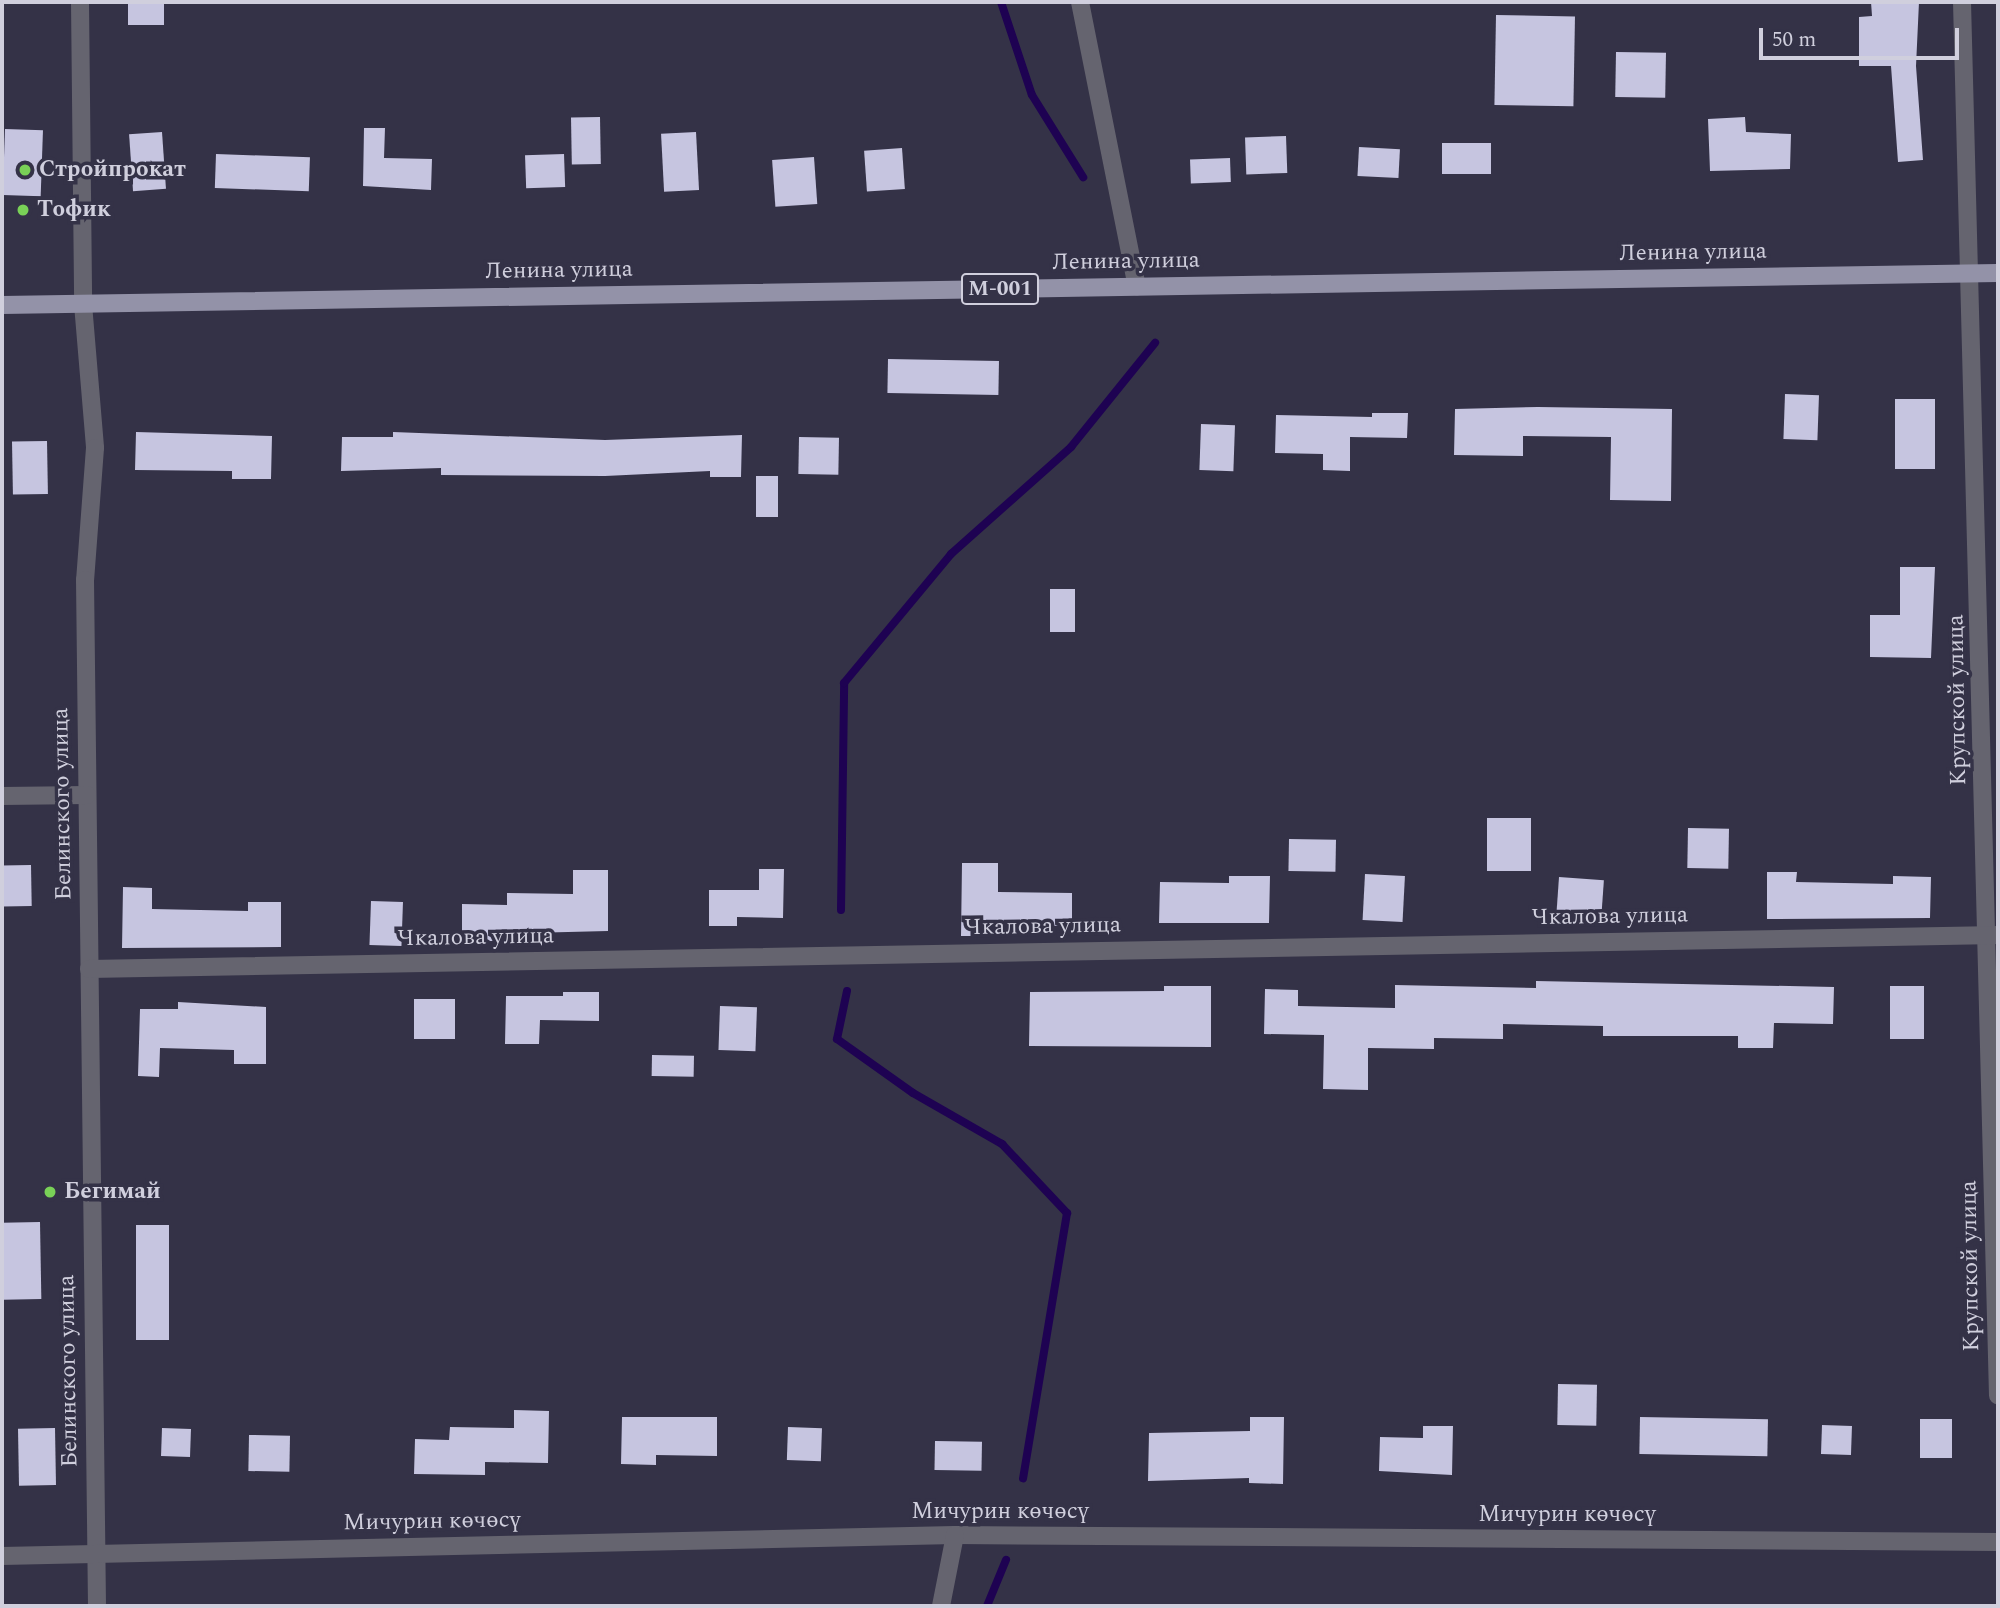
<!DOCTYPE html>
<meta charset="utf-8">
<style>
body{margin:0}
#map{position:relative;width:2000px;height:1608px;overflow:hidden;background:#343247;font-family:Spectral,serif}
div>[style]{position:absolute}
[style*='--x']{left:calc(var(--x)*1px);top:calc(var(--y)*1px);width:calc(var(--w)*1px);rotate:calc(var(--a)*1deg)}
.stream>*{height:8px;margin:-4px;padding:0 4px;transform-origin:4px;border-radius:4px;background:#1e0252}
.building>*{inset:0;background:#c6c5e0;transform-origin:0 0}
.minor>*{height:18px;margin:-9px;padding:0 9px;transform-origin:9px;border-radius:9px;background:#65646f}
.major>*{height:18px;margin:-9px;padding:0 9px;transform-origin:9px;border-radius:9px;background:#9392a8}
.dots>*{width:19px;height:19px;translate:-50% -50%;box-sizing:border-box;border:4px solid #343247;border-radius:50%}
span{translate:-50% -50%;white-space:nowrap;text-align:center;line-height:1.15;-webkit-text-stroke:7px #343247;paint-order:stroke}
.shield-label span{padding:2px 5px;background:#343247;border:2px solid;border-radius:5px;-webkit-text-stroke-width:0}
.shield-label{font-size:21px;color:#d0cfdd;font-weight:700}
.poi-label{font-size:23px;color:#d0cfdd;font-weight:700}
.left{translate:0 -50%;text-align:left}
.street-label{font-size:23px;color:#d0cfdd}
.frame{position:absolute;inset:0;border:4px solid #d0cfdd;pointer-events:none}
.scale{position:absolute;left:1759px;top:28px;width:200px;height:32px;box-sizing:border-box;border:4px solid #d0cfdd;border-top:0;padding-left:9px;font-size:21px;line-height:24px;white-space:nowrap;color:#d0cfdd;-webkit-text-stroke:5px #343247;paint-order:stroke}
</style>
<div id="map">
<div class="stream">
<i style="--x:1001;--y:2;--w:98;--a:71.6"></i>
<i style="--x:1032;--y:95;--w:97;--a:58.1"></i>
<i style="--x:841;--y:910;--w:227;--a:-89.2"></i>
<i style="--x:844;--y:683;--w:168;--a:-50.3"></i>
<i style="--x:951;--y:554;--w:161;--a:-41.7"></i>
<i style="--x:1071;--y:447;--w:134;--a:-51.1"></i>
<i style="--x:847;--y:991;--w:49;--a:101.8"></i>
<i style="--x:837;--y:1039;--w:93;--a:35.4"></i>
<i style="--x:913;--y:1093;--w:103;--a:29.8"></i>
<i style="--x:1002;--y:1144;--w:95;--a:46.7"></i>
<i style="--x:1067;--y:1213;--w:269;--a:99.4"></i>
<i style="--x:987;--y:1606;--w:50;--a:-67.6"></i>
</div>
<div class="building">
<i style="left:128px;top:2px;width:36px;height:23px"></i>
<i style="clip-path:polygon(1871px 2px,1919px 2px,1916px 66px,1923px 160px,1898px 162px,1891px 66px,1859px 66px,1859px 17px,1872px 16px)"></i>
<i style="left:1496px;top:15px;width:79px;height:90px;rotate:1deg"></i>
<i style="left:1616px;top:52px;width:50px;height:45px;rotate:1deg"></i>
<i style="left:600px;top:117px;width:47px;height:29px;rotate:89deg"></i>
<i style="clip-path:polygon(1745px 117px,1746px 132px,1791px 134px,1790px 169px,1710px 171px,1708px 119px)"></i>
<i style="clip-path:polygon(364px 128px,385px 128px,384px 158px,432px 159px,431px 190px,363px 186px)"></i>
<i style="left:5px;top:129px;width:38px;height:66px;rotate:2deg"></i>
<i style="left:162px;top:132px;width:57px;height:33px;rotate:86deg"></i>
<i style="left:696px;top:132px;width:58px;height:35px;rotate:87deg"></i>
<i style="left:1286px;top:136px;width:37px;height:41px;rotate:88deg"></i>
<i style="left:1442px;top:143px;width:49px;height:31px"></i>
<i style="left:1359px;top:147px;width:41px;height:29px;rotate:3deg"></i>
<i style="left:902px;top:148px;width:41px;height:38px;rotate:86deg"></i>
<i style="left:216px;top:154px;width:94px;height:34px;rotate:2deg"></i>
<i style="left:564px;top:154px;width:33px;height:39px;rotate:88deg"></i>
<i style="left:814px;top:157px;width:47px;height:42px;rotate:86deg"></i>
<i style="left:1230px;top:158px;width:24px;height:40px;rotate:88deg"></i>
<i style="left:888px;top:359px;width:111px;height:34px;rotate:1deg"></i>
<i style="left:1785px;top:394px;width:34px;height:45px;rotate:2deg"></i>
<i style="left:1895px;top:399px;width:40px;height:70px"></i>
<i style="clip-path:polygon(1538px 407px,1672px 409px,1671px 501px,1610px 500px,1611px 437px,1523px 436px,1523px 456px,1454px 455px,1455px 409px)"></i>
<i style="clip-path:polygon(1372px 413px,1408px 413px,1407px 438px,1350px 437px,1350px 471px,1323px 470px,1323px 454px,1275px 453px,1276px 415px,1372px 417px)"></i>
<i style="left:1201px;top:424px;width:34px;height:46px;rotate:2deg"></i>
<i style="clip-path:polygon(136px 432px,272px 436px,271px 479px,232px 479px,232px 471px,135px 470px)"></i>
<i style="clip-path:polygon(393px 432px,605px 440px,742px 435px,741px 477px,710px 477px,710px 471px,605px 476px,441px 475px,441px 468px,341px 471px,342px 437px,393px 437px)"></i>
<i style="left:799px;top:437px;width:40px;height:37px;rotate:1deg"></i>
<i style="left:47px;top:441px;width:53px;height:35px;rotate:89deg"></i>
<i style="left:756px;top:476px;width:22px;height:41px"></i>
<i style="clip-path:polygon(1900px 567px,1935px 567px,1931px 658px,1870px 657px,1870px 615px,1900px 615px)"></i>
<i style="left:1050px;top:589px;width:25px;height:43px"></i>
<i style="left:1531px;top:818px;width:53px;height:44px;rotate:90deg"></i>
<i style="left:1688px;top:828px;width:41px;height:40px;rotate:1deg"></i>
<i style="left:1289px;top:839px;width:47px;height:32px;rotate:1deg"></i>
<i style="clip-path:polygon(962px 863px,998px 863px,998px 892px,1072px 893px,1072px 926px,997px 925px,997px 936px,961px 936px)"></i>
<i style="left:31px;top:865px;width:41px;height:29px;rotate:89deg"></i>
<i style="clip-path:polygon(759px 869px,784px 869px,783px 918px,737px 917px,737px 926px,709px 926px,709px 890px,759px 890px)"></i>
<i style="clip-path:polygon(573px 870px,608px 870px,608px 931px,493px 934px,493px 941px,462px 941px,462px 904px,507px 905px,507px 893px,573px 894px)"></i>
<i style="clip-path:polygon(1767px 872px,1797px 872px,1796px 882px,1893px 884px,1893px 876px,1931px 877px,1930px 918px,1767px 919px)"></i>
<i style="left:1365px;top:874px;width:40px;height:46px;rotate:3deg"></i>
<i style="clip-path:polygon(1229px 876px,1270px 876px,1269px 923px,1159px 923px,1160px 882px,1229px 883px)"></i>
<i style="left:1559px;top:877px;width:45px;height:35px;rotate:4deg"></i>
<i style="clip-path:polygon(123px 887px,152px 888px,152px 909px,248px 911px,248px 902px,281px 902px,281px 947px,122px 948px)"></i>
<i style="left:371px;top:901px;width:32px;height:44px;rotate:2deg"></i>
<i style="clip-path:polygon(1536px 981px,1834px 987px,1833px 1024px,1774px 1023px,1773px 1048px,1738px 1048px,1738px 1036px,1603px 1036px,1603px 1026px,1503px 1024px,1503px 1039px,1434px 1038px,1434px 1049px,1368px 1048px,1368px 1090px,1323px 1089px,1324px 1035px,1264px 1034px,1265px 989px,1298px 990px,1298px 1006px,1395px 1008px,1395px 985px,1536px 988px)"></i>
<i style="clip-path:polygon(1164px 986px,1211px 986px,1211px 1047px,1029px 1046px,1030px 992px,1164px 991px)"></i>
<i style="left:1890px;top:986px;width:34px;height:53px"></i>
<i style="clip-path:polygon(563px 992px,599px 992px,599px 1021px,540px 1020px,539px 1044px,505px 1044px,506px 996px,563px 996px)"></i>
<i style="left:414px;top:999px;width:41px;height:40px"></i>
<i style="clip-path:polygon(178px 1002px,266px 1007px,266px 1064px,234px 1064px,234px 1050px,160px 1048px,159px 1077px,138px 1076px,140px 1009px,178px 1009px)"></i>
<i style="left:720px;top:1006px;width:37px;height:44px;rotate:2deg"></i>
<i style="left:652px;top:1055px;width:42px;height:21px;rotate:1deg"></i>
<i style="left:40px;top:1222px;width:77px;height:38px;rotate:89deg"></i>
<i style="left:136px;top:1225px;width:33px;height:115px"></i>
<i style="left:1558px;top:1384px;width:39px;height:41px;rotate:1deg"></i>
<i style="clip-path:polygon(514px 1410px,549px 1411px,548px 1463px,485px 1462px,485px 1475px,414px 1474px,415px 1439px,449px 1440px,450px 1427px,514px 1428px)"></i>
<i style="clip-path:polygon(622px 1417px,717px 1417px,717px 1456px,656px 1455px,656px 1465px,621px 1464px)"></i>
<i style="clip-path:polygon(1250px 1417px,1284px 1417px,1283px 1484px,1249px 1483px,1249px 1478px,1148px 1481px,1149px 1433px,1250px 1431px)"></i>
<i style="left:1640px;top:1417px;width:128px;height:37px;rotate:1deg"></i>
<i style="left:1920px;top:1419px;width:32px;height:39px"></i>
<i style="left:1822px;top:1425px;width:30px;height:29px;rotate:2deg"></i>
<i style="clip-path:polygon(1423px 1426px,1453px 1426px,1452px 1475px,1379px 1471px,1380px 1437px,1423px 1438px)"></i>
<i style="left:788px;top:1427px;width:34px;height:33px;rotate:2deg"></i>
<i style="left:55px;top:1428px;width:57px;height:37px;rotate:89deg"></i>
<i style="left:162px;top:1428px;width:29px;height:28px;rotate:2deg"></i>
<i style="left:249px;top:1435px;width:41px;height:36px;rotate:1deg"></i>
<i style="left:935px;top:1441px;width:47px;height:29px;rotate:1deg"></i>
</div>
<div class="minor">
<i style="--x:80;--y:2;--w:302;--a:89.4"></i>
<i style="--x:83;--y:304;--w:144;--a:85.2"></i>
<i style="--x:95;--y:448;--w:132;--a:94.3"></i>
<i style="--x:85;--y:580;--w:1026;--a:89.33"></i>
<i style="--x:1080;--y:2;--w:290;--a:78.7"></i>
<i style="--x:1962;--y:2;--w:1394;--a:88.52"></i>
<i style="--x:2;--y:796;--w:85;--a:-0.7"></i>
<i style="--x:89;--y:969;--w:1909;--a:-1.02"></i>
<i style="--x:2;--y:1556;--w:953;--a:-1.26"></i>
<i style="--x:955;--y:1535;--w:1043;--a:0.38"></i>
<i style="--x:941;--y:1606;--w:72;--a:-78.8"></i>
</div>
<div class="major">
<i style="--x:2;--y:305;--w:1996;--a:-0.92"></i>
</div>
<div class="dots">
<i style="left:25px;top:170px;background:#79d157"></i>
<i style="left:23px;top:210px;background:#79d157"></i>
<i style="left:50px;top:1192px;background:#79d157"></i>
</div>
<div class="shield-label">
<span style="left:1000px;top:289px">М-001</span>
</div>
<div class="poi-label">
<span class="left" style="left:39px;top:170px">Стройпрокат</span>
<span class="left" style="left:37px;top:210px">Тофик</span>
<span class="left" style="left:64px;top:1192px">Бегимай</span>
</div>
<div class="street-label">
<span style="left:1693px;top:253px;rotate:-1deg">Ленина улица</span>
<span style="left:1126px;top:262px;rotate:-1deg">Ленина улица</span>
<span style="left:559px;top:271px;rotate:-1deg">Ленина улица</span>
<span style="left:1958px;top:700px;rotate:-91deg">Крупской улица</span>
<span style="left:63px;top:804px;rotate:-91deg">Белинского улица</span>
<span style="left:1610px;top:917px;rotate:-1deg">Чкалова улица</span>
<span style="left:1043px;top:927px;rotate:-1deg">Чкалова улица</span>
<span style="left:476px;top:938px;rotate:-1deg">Чкалова улица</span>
<span style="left:1971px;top:1266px;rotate:-91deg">Крупской улица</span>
<span style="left:69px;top:1371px;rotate:-91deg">Белинского улица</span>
<span style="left:1000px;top:1512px">Мичурин көчөсү</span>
<span style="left:1567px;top:1515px">Мичурин көчөсү</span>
<span style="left:432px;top:1522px;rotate:-1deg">Мичурин көчөсү</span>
</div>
<div class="frame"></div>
<div class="scale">50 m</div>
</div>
